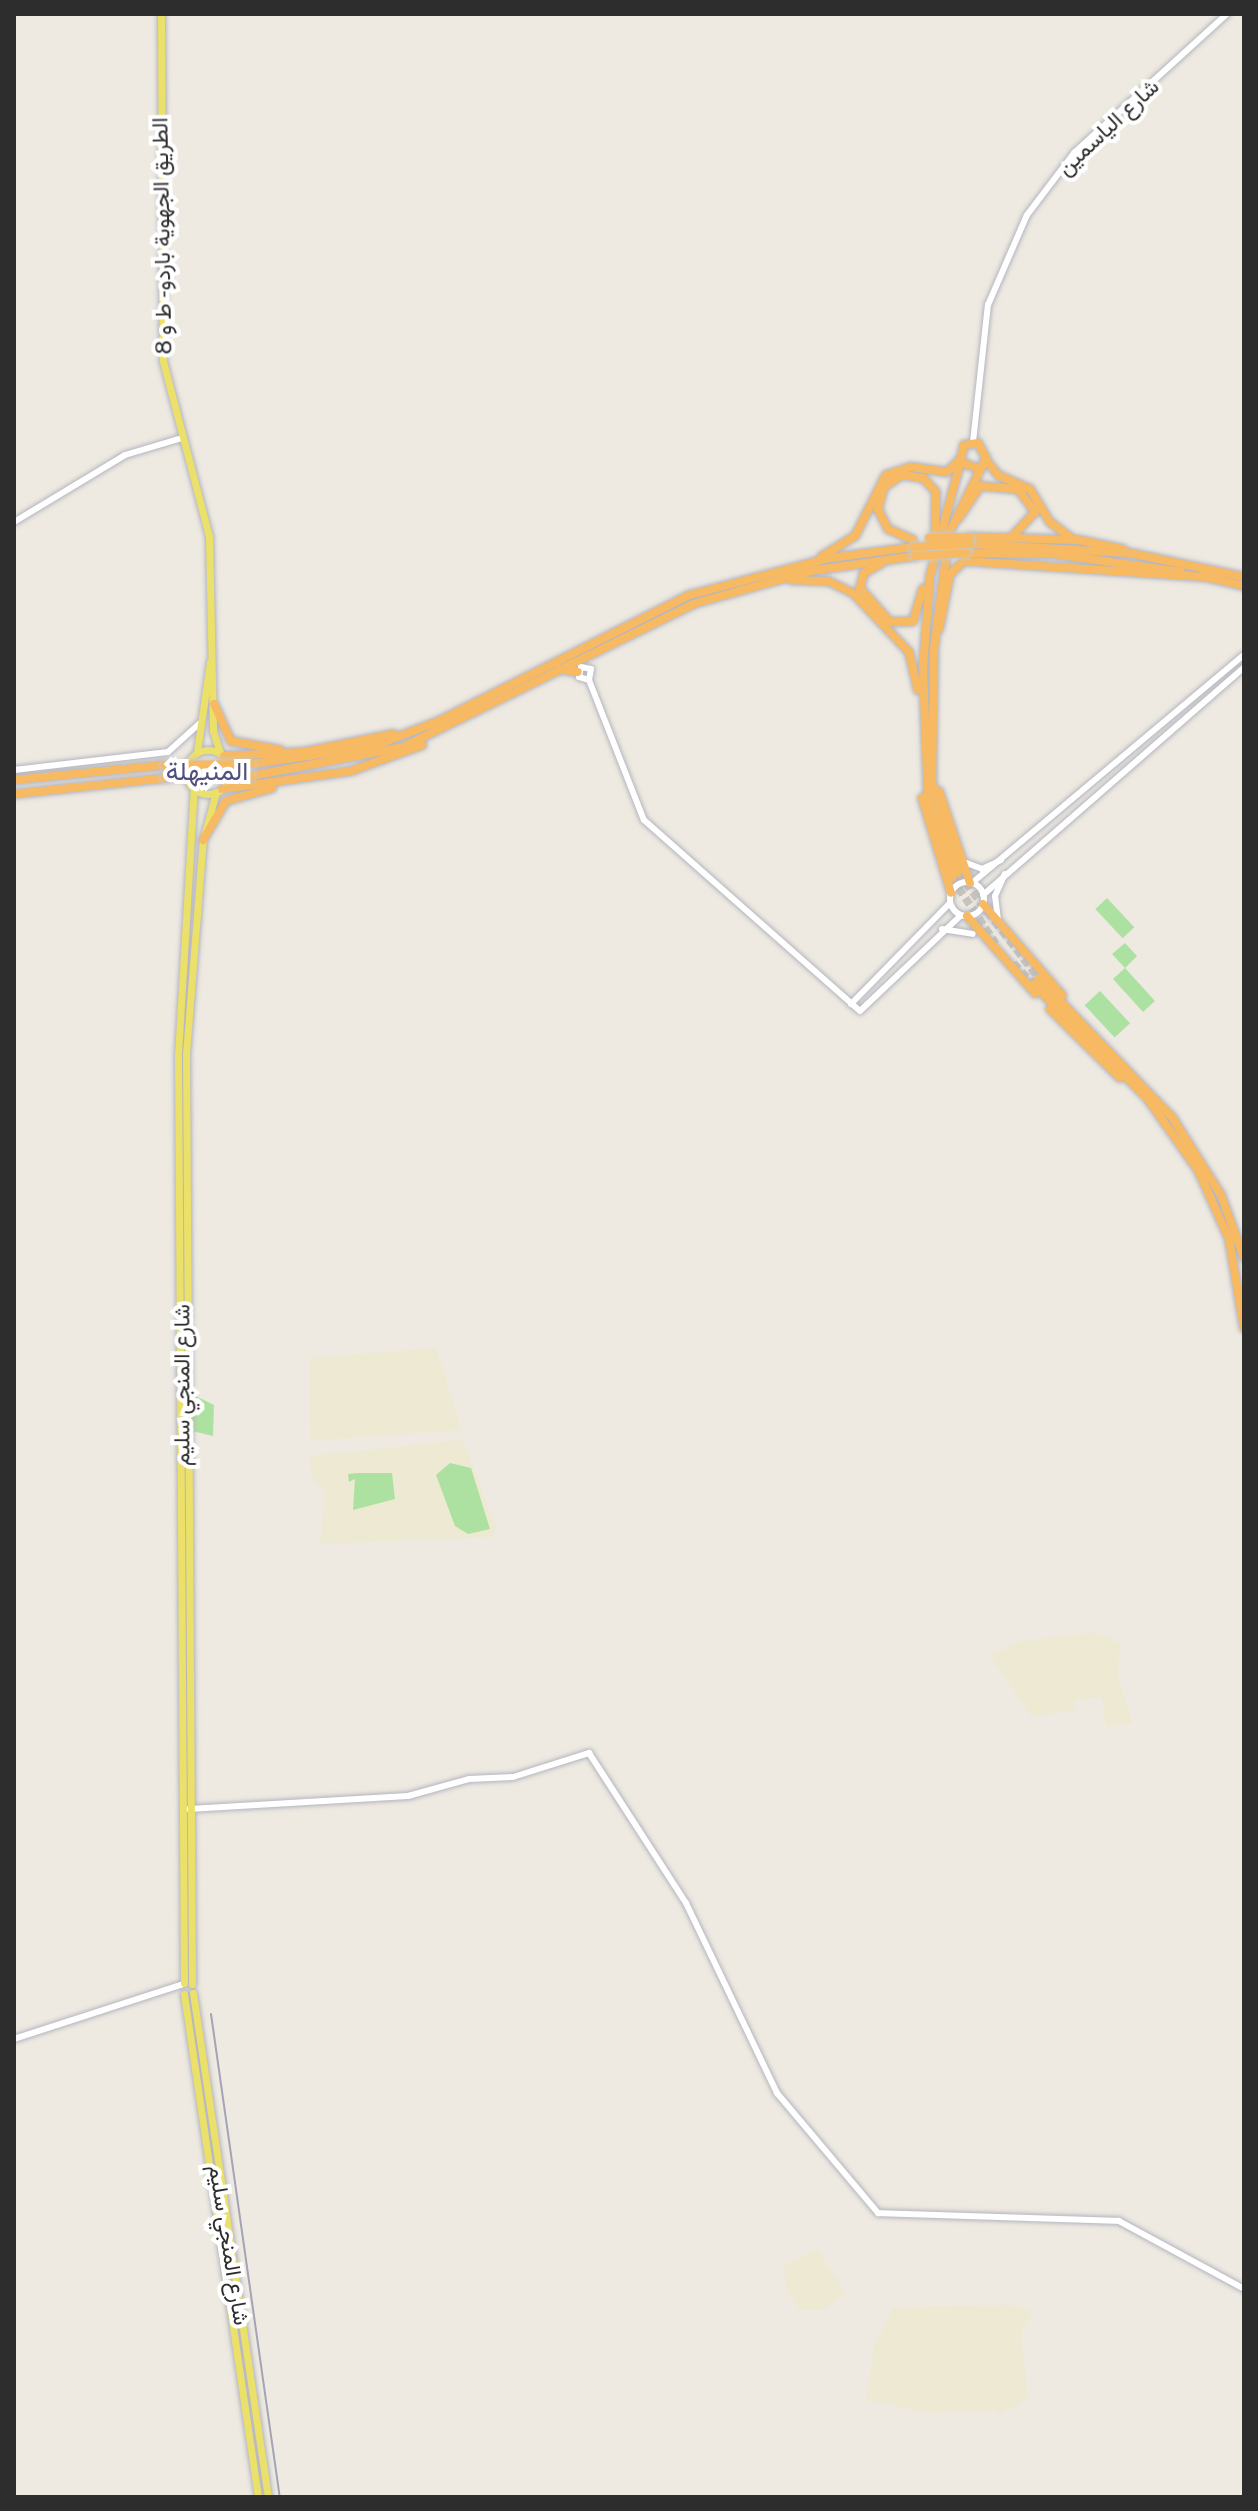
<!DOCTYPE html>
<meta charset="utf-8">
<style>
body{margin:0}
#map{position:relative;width:1258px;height:2511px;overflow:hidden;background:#eeeae1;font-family:"Public Sans",Vazirmatn,sans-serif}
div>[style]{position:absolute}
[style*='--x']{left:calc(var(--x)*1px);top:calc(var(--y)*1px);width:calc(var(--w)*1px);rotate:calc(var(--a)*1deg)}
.education>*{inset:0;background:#eee9d2}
.green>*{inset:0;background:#ade1a1;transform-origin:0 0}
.highway-tunnel>*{height:8px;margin-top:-4px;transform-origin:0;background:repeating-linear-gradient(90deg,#c7c4bd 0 8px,transparent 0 12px)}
.roads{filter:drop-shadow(0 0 2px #b4b5c0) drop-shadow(0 0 2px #b4b5c0)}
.minor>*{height:6px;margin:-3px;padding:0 3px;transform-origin:3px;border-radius:3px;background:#fff}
.minor>.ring{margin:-3px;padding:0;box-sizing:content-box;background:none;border:6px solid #fff;border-radius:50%}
.major>*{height:7px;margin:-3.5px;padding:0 3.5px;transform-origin:3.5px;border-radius:3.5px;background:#ebe069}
.major>.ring{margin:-3.5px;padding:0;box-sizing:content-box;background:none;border:7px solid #ebe069;border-radius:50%}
.highway>*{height:8px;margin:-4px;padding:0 4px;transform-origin:4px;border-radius:4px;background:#f7ba63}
.tram>*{height:2px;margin:-1px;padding:0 1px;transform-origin:1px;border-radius:1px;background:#a4a4b6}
.bridges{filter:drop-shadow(0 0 2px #c8c8c8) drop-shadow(0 0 2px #c8c8c8)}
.highway-bridge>*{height:8px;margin:-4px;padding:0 4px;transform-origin:4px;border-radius:4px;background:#f7ba63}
span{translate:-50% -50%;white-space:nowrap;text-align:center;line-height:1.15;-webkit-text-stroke:8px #fff;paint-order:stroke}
.street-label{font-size:22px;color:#2d2d2d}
.quarter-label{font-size:26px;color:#4f507d}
.frame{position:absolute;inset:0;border:16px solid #2d2d2d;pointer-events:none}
</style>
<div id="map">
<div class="education">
<i style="clip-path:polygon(436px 1348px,462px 1430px,310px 1441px,309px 1358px)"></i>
<i style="clip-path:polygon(463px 1440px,496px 1528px,492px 1537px,320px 1544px,325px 1489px,313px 1481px,309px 1456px)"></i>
<i style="clip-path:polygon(1094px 1632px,1120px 1643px,1118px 1678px,1133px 1723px,1106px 1727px,1102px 1697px,1074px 1700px,1075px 1710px,1032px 1717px,990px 1656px,1021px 1641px)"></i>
<i style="clip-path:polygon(816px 2249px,846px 2293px,823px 2310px,799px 2310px,785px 2285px,784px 2265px)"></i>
<i style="clip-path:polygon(1014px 2305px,1033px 2313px,1021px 2331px,1028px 2398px,997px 2416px,997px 2410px,927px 2413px,866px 2400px,874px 2345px,894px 2307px)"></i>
</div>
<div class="green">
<i style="left:1107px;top:898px;width:40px;height:16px;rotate:47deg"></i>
<i style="clip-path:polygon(1125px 943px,1137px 956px,1125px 968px,1155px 1001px,1143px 1012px,1113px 979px,1125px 968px,1112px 954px)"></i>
<i style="left:1100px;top:991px;width:44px;height:21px;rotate:47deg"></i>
<i style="clip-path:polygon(192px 1394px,214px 1405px,213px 1436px,192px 1431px)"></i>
<i style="clip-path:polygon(450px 1463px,471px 1468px,490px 1529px,468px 1534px,455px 1526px,436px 1475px)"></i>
<i style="clip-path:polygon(358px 1473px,392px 1473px,395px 1499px,353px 1510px,355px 1479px,349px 1482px,348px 1474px)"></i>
</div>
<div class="highway-tunnel">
<i style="--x:958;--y:873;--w:133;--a:52.6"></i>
<i style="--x:952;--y:878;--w:79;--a:56.3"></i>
<i style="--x:1013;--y:963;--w:29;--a:46"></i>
</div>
<div class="roads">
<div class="minor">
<i style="--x:973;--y:442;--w:138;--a:-83.8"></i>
<i style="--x:988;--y:305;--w:98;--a:-66.6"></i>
<i style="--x:1027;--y:215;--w:78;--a:-52.8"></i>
<i style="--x:1074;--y:153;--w:207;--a:-42.3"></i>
<i style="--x:14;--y:522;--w:130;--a:-31.1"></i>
<i style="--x:125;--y:455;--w:59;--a:-16.6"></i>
<i style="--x:589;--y:680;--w:10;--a:-163"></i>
<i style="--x:579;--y:677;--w:10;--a:-79"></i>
<i style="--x:581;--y:667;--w:10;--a:11"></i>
<i style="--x:591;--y:669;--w:11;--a:100"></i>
<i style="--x:589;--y:680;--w:150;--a:68.6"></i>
<i style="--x:644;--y:820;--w:288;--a:41.5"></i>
<i style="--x:860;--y:1011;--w:139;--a:-43.5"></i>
<i style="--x:14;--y:770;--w:155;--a:-6.7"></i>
<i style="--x:168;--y:752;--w:43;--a:-42.2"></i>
<i style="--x:964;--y:862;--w:19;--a:21"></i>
<i style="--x:982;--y:869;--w:21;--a:-25"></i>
<i class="ring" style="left:950px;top:882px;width:28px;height:28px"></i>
<i style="--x:972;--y:883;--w:355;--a:-40"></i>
<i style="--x:983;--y:895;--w:347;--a:-41.1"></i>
<i style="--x:998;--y:920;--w:24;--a:-97"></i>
<i style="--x:995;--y:896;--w:24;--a:-66"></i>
<i style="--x:942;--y:929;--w:31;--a:9"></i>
<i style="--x:851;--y:1004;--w:141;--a:-45.6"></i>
<i style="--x:189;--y:1809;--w:219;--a:-3.4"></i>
<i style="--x:408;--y:1796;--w:63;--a:-15.6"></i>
<i style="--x:469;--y:1779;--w:44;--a:-2.6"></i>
<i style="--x:513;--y:1777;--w:80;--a:-17.5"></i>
<i style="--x:589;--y:1753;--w:179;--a:57.1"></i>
<i style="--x:686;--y:1903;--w:211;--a:64.4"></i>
<i style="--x:777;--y:2093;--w:157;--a:49.9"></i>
<i style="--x:878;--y:2213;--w:241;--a:1.9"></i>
<i style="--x:1119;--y:2221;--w:142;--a:28.5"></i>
<i style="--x:14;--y:2039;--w:178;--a:-18"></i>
</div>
<div class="major">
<i style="--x:161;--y:14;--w:347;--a:89.7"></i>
<i style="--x:163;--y:361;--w:181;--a:75.3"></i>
<i style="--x:209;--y:536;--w:195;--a:88.8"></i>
<i style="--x:213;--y:731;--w:23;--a:72"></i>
<i class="ring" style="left:186px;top:750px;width:37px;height:37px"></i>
<i style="--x:197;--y:752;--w:91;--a:-81.8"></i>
<i style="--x:184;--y:1983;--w:928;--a:-90.37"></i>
<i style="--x:178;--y:1055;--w:267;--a:-86.6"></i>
<i style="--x:192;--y:1984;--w:930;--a:-90.37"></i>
<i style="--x:186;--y:1054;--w:215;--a:-85.5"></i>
<i style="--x:203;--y:840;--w:50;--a:-74.8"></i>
<i style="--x:193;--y:1993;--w:510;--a:81.54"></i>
<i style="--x:184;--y:1994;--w:508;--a:81.63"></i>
</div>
<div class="highway">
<i style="--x:986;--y:460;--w:19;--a:51"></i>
<i style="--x:998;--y:475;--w:35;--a:24"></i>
<i style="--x:1030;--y:489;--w:39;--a:59"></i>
<i style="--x:1050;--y:522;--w:26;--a:37"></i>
<i style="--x:958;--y:519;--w:40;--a:-56"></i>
<i style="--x:980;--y:486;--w:38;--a:5"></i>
<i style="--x:1018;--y:489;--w:29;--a:54"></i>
<i style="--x:1035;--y:512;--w:34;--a:133"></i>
<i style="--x:970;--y:537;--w:109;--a:1.6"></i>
<i style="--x:1079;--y:540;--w:45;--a:11.6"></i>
<i style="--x:913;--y:540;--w:27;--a:-156"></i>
<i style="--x:888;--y:529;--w:22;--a:-117"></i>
<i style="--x:878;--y:509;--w:23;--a:-75"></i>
<i style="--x:884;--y:487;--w:22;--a:-34"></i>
<i style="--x:902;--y:475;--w:21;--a:8"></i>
<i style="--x:923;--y:478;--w:19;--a:47"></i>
<i style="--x:936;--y:492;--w:41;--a:91.4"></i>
<i style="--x:970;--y:544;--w:160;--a:3.2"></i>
<i style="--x:1130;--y:553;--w:116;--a:11.9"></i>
<i style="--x:966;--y:553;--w:88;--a:0.7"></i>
<i style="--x:1054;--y:554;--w:128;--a:8.1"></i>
<i style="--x:821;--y:557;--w:40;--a:-32"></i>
<i style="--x:855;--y:536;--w:68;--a:-63.1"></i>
<i style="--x:886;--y:475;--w:26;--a:-18"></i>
<i style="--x:911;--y:467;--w:36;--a:8"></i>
<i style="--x:947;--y:472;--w:17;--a:-45"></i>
<i style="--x:882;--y:563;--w:21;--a:151"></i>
<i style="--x:864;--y:573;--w:16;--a:105"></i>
<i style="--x:860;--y:588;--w:45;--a:48.6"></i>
<i style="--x:890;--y:622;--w:23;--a:-2"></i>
<i style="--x:913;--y:621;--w:34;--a:-73"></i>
<i style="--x:1202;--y:576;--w:43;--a:13.4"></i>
<i style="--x:791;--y:580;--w:37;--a:2"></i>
<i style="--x:828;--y:581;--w:28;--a:26"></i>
<i style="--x:853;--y:593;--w:81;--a:46.5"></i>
<i style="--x:909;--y:652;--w:39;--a:77"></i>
<i style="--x:939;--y:629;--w:56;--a:-78.7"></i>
<i style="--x:950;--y:574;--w:19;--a:-43"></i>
<i style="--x:964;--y:561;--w:241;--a:3.8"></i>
<i style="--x:559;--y:669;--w:19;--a:9"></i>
<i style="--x:214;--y:704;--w:41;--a:65.3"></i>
<i style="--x:231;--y:741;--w:50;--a:10.4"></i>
<i style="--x:224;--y:756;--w:80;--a:-2.9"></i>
<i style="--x:304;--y:752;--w:91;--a:-11.4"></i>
<i style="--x:251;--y:764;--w:121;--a:-8.1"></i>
<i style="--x:371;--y:747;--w:73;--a:-20.9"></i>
<i style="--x:439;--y:721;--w:281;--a:-26.7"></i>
<i style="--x:690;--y:595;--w:145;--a:-14.8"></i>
<i style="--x:830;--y:558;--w:85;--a:-7.5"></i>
<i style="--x:251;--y:776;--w:155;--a:-10.8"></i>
<i style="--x:403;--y:747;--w:323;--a:-26.2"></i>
<i style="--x:693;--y:604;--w:122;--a:-15.8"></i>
<i style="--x:810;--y:571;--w:106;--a:-8.1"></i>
<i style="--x:14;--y:780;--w:152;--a:-5.7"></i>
<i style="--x:222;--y:789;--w:130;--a:-7.9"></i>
<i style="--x:351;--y:771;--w:76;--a:-20.1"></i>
<i style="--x:939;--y:791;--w:97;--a:71.4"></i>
<i style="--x:14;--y:794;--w:152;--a:-6"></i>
<i style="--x:922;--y:798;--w:99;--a:73"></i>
<i style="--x:203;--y:840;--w:45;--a:-59.5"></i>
<i style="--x:226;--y:801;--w:48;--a:-15.8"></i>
<i style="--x:958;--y:873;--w:94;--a:-106.1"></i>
<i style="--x:932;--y:783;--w:134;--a:-89.1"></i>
<i style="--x:934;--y:649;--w:117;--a:-82.6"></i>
<i style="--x:949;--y:533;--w:84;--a:-63.7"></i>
<i style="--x:986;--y:458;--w:17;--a:-118"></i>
<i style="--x:978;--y:443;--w:14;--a:172"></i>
<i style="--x:964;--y:445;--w:17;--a:103"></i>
<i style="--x:960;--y:462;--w:20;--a:20"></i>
<i style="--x:952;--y:878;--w:83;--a:-106.9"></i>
<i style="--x:928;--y:799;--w:131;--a:-92.2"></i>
<i style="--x:923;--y:668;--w:92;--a:-85.6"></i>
<i style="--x:930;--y:576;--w:117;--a:-75.1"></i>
<i style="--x:983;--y:904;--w:121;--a:49"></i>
<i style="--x:967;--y:916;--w:103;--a:48.6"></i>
<i style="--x:1039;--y:979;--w:192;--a:46.1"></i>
<i style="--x:1172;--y:1117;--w:92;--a:57.9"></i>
<i style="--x:1221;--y:1195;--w:67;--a:69.9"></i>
<i style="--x:1033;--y:984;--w:161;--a:45"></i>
<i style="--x:1147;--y:1098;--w:88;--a:54.7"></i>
<i style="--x:1198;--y:1170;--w:76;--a:65.8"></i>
<i style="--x:1229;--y:1239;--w:90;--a:80.4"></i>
<i style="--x:1050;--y:1009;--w:98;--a:44.6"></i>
</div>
</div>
<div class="tram">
<i style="--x:211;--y:2014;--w:488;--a:81.9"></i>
</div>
<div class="bridges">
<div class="highway-bridge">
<i style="--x:929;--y:538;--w:41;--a:-1.4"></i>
<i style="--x:914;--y:547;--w:56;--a:-3.1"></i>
<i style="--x:915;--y:556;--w:51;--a:-3.4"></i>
<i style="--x:165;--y:765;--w:86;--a:-0.7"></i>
<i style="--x:165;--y:778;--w:86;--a:-1.3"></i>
</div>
</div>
<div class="street-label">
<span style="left:1108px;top:127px;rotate:-43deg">شارع الياسمين</span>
<span style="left:162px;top:236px;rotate:-91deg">الطريق الجهوية باردو - ط و 8</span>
<span style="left:182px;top:1385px;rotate:-90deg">شارع المنجي سليم</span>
<span style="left:229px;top:2245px;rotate:81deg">شارع المنجي سليم</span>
</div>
<div class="quarter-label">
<span style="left:207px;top:771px">المنيهلة</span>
</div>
<div class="frame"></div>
</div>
